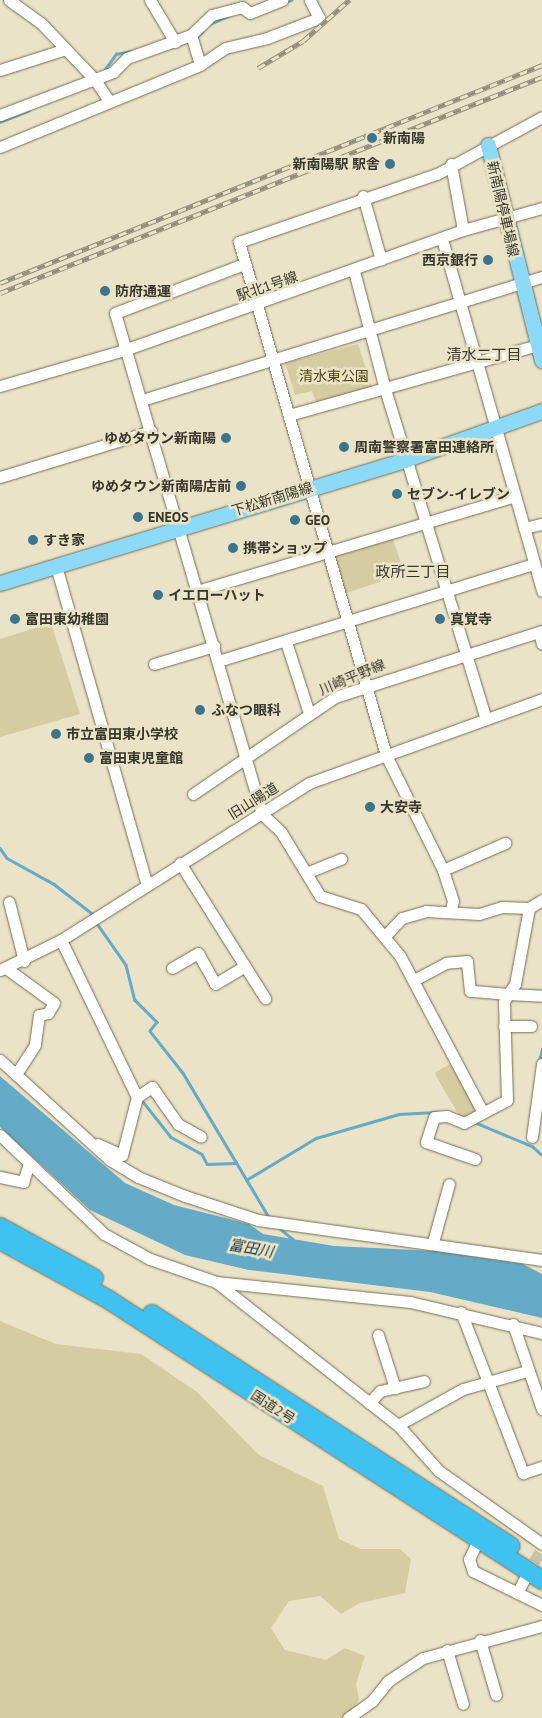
<!DOCTYPE html>
<meta charset="utf-8">
<style>
body{margin:0}
#map{position:relative;width:542px;height:1718px;overflow:hidden;background:#eae3c7;font-family:"PT Sans","Noto Sans JP",sans-serif}
div>[style]{position:absolute}
[style*='--x']{left:calc(var(--x)*1px);top:calc(var(--y)*1px);width:calc(var(--w)*1px);rotate:calc(var(--a)*1deg)}
.green>*{inset:0;background:#d6cca2;transform-origin:0 0}
.water>*{inset:0;background:#65aac6}
.stream>*{height:2.5px;margin:-1.25px;padding:0 1.25px;transform-origin:1.25px;border-radius:1.25px;background:#65aac6}
.minor-tunnel>*{height:11px;margin-top:-5.5px;transform-origin:0;background:repeating-linear-gradient(90deg,#c7c1a8 0 11px,transparent 0 16.5px)}
.roads{filter:drop-shadow(0 0 1px #746e55) drop-shadow(0 0 1px #746e55)}
.minor>*{height:11px;margin:-5.5px;padding:0 5.5px;transform-origin:5.5px;border-radius:5.5px;background:#fff}
.major>*{height:15px;margin:-7.5px;padding:0 7.5px;transform-origin:7.5px;border-radius:7.5px;background:#8cdaf7}
.highway>*{height:18px;margin:-9px;padding:0 9px;transform-origin:9px;border-radius:9px;background:#3fc2f2}
.rail>*{height:4.5px;margin-top:-2.25px;transform-origin:0;background:repeating-linear-gradient(90deg,#eae3c7 0 8px,#938e7b 0 16px);box-sizing:border-box;border-block:1px solid #938e7b}
.dots>*{width:14px;height:14px;translate:-50% -50%;box-sizing:border-box;border:2px solid #eae3c7;border-radius:50%}
span{translate:-50% -50%;white-space:nowrap;text-align:center;line-height:1.15;-webkit-text-stroke:5px #eae3c7;paint-order:stroke}
.poi-label{font-size:14px;color:#39372c;font-weight:700}
.left{translate:0 -50%;text-align:left}
.right{translate:-100% -50%;text-align:right}
.street-label{font-size:14px;color:#39372c}
.park-label{font-size:14px;color:#514516}
.neighbourhood-label{font-size:15px;color:#39372c}
.water-label{font-size:15px;color:#123340;font-style:italic}
</style>
<div id="map">
<div class="green">
<i style="clip-path:polygon(358px 344px,373px 391px,317px 406px,312px 391px,295px 395px,285px 363px)"></i>
<i style="left:392px;top:536px;width:40px;height:63px;rotate:72deg"></i>
<i style="clip-path:polygon(51px 623px,80px 714px,0 737px,0 639px)"></i>
<i style="left:450px;top:1064px;width:54px;height:18px;rotate:60deg"></i>
<i style="clip-path:polygon(0 1321px,56px 1344px,141px 1354px,197px 1392px,259px 1455px,323px 1486px,339px 1539px,361px 1549px,400px 1549px,411px 1559px,405px 1593px,360px 1603px,341px 1614px,320px 1596px,289px 1601px,271px 1628px,285px 1650px,326px 1660px,345px 1648px,365px 1656px,356px 1684px,359px 1700px,350px 1712px,342px 1718px,0 1718px)"></i>
</div>
<div class="water">
<i style="clip-path:polygon(0 1076px,125px 1183px,174px 1205px,249px 1224px,263px 1234px,334px 1246px,435px 1251px,523px 1264px,542px 1274px,542px 1318px,430px 1292px,249px 1270px,185px 1255px,90px 1210px,0 1127px)"></i>
</div>
<div class="stream">
<i style="--x:284;--y:3;--w:8;--a:-23"></i>
<i style="--x:210;--y:24;--w:20;--a:-24"></i>
<i style="--x:195;--y:39;--w:11;--a:-45"></i>
<i style="--x:105;--y:69;--w:19;--a:-54"></i>
<i style="--x:116;--y:54;--w:15;--a:-11"></i>
<i style="--x:0;--y:122;--w:31;--a:-22"></i>
<i style="--x:0;--y:848;--w:12;--a:55"></i>
<i style="--x:7;--y:858;--w:54;--a:29"></i>
<i style="--x:54;--y:884;--w:51;--a:37.8"></i>
<i style="--x:96;--y:922;--w:52;--a:55.1"></i>
<i style="--x:126;--y:965;--w:36;--a:76"></i>
<i style="--x:135;--y:1000;--w:31;--a:45"></i>
<i style="--x:157;--y:1022;--w:11;--a:128"></i>
<i style="--x:150;--y:1031;--w:53;--a:51.8"></i>
<i style="--x:183;--y:1073;--w:168;--a:59.2"></i>
<i style="--x:539;--y:1062;--w:13;--a:-77"></i>
<i style="--x:141;--y:1099;--w:48;--a:51.7"></i>
<i style="--x:171;--y:1137;--w:35;--a:29"></i>
<i style="--x:202;--y:1154;--w:11;--a:63"></i>
<i style="--x:207;--y:1164;--w:29;--a:-2"></i>
<i style="--x:474;--y:1122;--w:63;--a:22.5"></i>
<i style="--x:532;--y:1146;--w:13;--a:42"></i>
<i style="--x:246;--y:1180;--w:82;--a:-31"></i>
<i style="--x:316;--y:1138;--w:86;--a:-16.1"></i>
<i style="--x:399;--y:1114;--w:37;--a:-3"></i>
<i style="--x:278;--y:1227;--w:19;--a:39"></i>
</div>
<div class="minor-tunnel">
<i style="--x:526;--y:1576;--w:28;--a:-60"></i>
</div>
<div class="roads">
<div class="minor">
<i style="--x:9;--y:0;--w:39;--a:36"></i>
<i style="--x:41;--y:23;--w:79;--a:46.5"></i>
<i style="--x:95;--y:80;--w:25;--a:56"></i>
<i style="--x:150;--y:0;--w:49;--a:59.2"></i>
<i style="--x:242;--y:7;--w:10;--a:37"></i>
<i style="--x:250;--y:13;--w:35;--a:-22"></i>
<i style="--x:191;--y:35;--w:31;--a:73"></i>
<i style="--x:0;--y:70;--w:69;--a:-17.7"></i>
<i style="--x:0;--y:115;--w:121;--a:-20.8"></i>
<i style="--x:113;--y:72;--w:20;--a:-45"></i>
<i style="--x:127;--y:58;--w:68;--a:-19.8"></i>
<i style="--x:191;--y:35;--w:29;--a:-44"></i>
<i style="--x:212;--y:15;--w:31;--a:-15"></i>
<i style="--x:0;--y:147;--w:216;--a:-22.3"></i>
<i style="--x:200;--y:65;--w:30;--a:-34"></i>
<i style="--x:225;--y:48;--w:43;--a:-13.4"></i>
<i style="--x:267;--y:38;--w:56;--a:-21"></i>
<i style="--x:319;--y:18;--w:20;--a:-117"></i>
<i style="--x:451;--y:164;--w:67;--a:79.7"></i>
<i style="--x:363;--y:196;--w:66;--a:74.3"></i>
<i style="--x:442;--y:239;--w:366;--a:74.1"></i>
<i style="--x:244;--y:264;--w:138;--a:159.2"></i>
<i style="--x:115;--y:313;--w:522;--a:73.65"></i>
<i style="--x:262;--y:814;--w:26;--a:43"></i>
<i style="--x:281;--y:832;--w:75;--a:58.6"></i>
<i style="--x:320;--y:896;--w:43;--a:17.6"></i>
<i style="--x:361;--y:909;--w:61;--a:50.3"></i>
<i style="--x:400;--y:956;--w:175;--a:62.1"></i>
<i style="--x:354;--y:271;--w:122;--a:75.3"></i>
<i style="--x:385;--y:389;--w:342;--a:73"></i>
<i style="--x:0;--y:386;--w:132;--a:-16.2"></i>
<i style="--x:127;--y:349;--w:356;--a:-19.5"></i>
<i style="--x:463;--y:230;--w:82;--a:-15.6"></i>
<i style="--x:142;--y:400;--w:418;--a:-17.1"></i>
<i style="--x:289;--y:415;--w:259;--a:-15.7"></i>
<i style="--x:0;--y:477;--w:158;--a:-16.9"></i>
<i style="--x:524;--y:528;--w:18;--a:-13"></i>
<i style="--x:56;--y:566;--w:332;--a:74.1"></i>
<i style="--x:197;--y:591;--w:332;--a:-16.6"></i>
<i style="--x:539;--y:632;--w:12;--a:76"></i>
<i style="--x:286;--y:642;--w:75;--a:72.1"></i>
<i style="--x:218;--y:661;--w:330;--a:-17.1"></i>
<i style="--x:154;--y:664;--w:63;--a:-16.7"></i>
<i style="--x:193;--y:794;--w:172;--a:-34.3"></i>
<i style="--x:335;--y:697;--w:217;--a:-17.7"></i>
<i style="--x:180;--y:863;--w:160;--a:57.8"></i>
<i style="--x:443;--y:870;--w:68;--a:-23.5"></i>
<i style="--x:306;--y:873;--w:38;--a:-22"></i>
<i style="--x:9;--y:902;--w:61;--a:75.7"></i>
<i style="--x:529;--y:908;--w:15;--a:-32"></i>
<i style="--x:451;--y:909;--w:8;--a:-76"></i>
<i style="--x:453;--y:901;--w:33;--a:-108"></i>
<i style="--x:443;--y:870;--w:128;--a:-116.4"></i>
<i style="--x:386;--y:755;--w:534;--a:-105.99"></i>
<i style="--x:239;--y:242;--w:209;--a:-19"></i>
<i style="--x:437;--y:174;--w:119;--a:-28.5"></i>
<i style="--x:385;--y:936;--w:25;--a:-47"></i>
<i style="--x:402;--y:918;--w:25;--a:-16"></i>
<i style="--x:426;--y:911;--w:53;--a:3.2"></i>
<i style="--x:479;--y:914;--w:24;--a:-17"></i>
<i style="--x:502;--y:907;--w:27;--a:2"></i>
<i style="--x:529;--y:908;--w:77;--a:100.4"></i>
<i style="--x:515;--y:984;--w:12;--a:125"></i>
<i style="--x:508;--y:994;--w:38;--a:-175"></i>
<i style="--x:470;--y:991;--w:30;--a:-96"></i>
<i style="--x:467;--y:961;--w:21;--a:175"></i>
<i style="--x:446;--y:963;--w:36;--a:152"></i>
<i style="--x:61;--y:940;--w:174;--a:64.2"></i>
<i style="--x:137;--y:1097;--w:60;--a:104.5"></i>
<i style="--x:122;--y:1155;--w:27;--a:-156"></i>
<i style="--x:6;--y:968;--w:59;--a:36.1"></i>
<i style="--x:54;--y:1003;--w:12;--a:121"></i>
<i style="--x:48;--y:1013;--w:9;--a:167"></i>
<i style="--x:39;--y:1015;--w:30;--a:98"></i>
<i style="--x:35;--y:1045;--w:35;--a:123"></i>
<i style="--x:172;--y:968;--w:30;--a:-30"></i>
<i style="--x:198;--y:953;--w:35;--a:61"></i>
<i style="--x:215;--y:984;--w:35;--a:-31"></i>
<i style="--x:0;--y:970;--w:68;--a:-26.2"></i>
<i style="--x:61;--y:940;--w:294;--a:-32.3"></i>
<i style="--x:309;--y:783;--w:248;--a:-19.8"></i>
<i style="--x:504;--y:1026;--w:27;--a:0"></i>
<i style="--x:0;--y:1060;--w:149;--a:42.3"></i>
<i style="--x:110;--y:1160;--w:33;--a:31"></i>
<i style="--x:138;--y:1177;--w:51;--a:22"></i>
<i style="--x:185;--y:1196;--w:77;--a:18.2"></i>
<i style="--x:258;--y:1220;--w:287;--a:8"></i>
<i style="--x:137;--y:1097;--w:18;--a:-34"></i>
<i style="--x:152;--y:1087;--w:45;--a:54.9"></i>
<i style="--x:178;--y:1124;--w:26;--a:29"></i>
<i style="--x:0;--y:1135;--w:144;--a:43.6"></i>
<i style="--x:104;--y:1234;--w:52;--a:28.5"></i>
<i style="--x:150;--y:1259;--w:70;--a:19.2"></i>
<i style="--x:216;--y:1282;--w:231;--a:38.2"></i>
<i style="--x:398;--y:1425;--w:62;--a:48.3"></i>
<i style="--x:439;--y:1471;--w:126;--a:35.3"></i>
<i style="--x:532;--y:1137;--w:74;--a:-82.2"></i>
<i style="--x:475;--y:1159;--w:52;--a:-160.9"></i>
<i style="--x:426;--y:1142;--w:26;--a:-72"></i>
<i style="--x:434;--y:1117;--w:13;--a:-4"></i>
<i style="--x:447;--y:1116;--w:18;--a:22"></i>
<i style="--x:464;--y:1123;--w:49;--a:-28.1"></i>
<i style="--x:507;--y:1100;--w:98;--a:-91.8"></i>
<i style="--x:504;--y:1002;--w:9;--a:-63"></i>
<i style="--x:508;--y:994;--w:34;--a:3"></i>
<i style="--x:0;--y:1177;--w:24;--a:12"></i>
<i style="--x:23;--y:1182;--w:19;--a:-72"></i>
<i style="--x:433;--y:1242;--w:60;--a:-74.6"></i>
<i style="--x:216;--y:1282;--w:195;--a:5.9"></i>
<i style="--x:410;--y:1302;--w:136;--a:13.2"></i>
<i style="--x:461;--y:1312;--w:173;--a:68.9"></i>
<i style="--x:523;--y:1473;--w:20;--a:-18"></i>
<i style="--x:513;--y:1324;--w:90;--a:71.2"></i>
<i style="--x:378;--y:1335;--w:56;--a:72.2"></i>
<i style="--x:369;--y:1403;--w:16;--a:-47"></i>
<i style="--x:380;--y:1391;--w:45;--a:-12.8"></i>
<i style="--x:398;--y:1425;--w:74;--a:-29"></i>
<i style="--x:463;--y:1389;--w:66;--a:-15.7"></i>
<i style="--x:478;--y:1540;--w:21;--a:115"></i>
<i style="--x:469;--y:1559;--w:13;--a:72"></i>
<i style="--x:473;--y:1571;--w:77;--a:26.2"></i>
<i style="--x:517;--y:1593;--w:15;--a:-62"></i>
<i style="--x:480;--y:1640;--w:57;--a:73.8"></i>
<i style="--x:447;--y:1650;--w:56;--a:73.5"></i>
<i style="--x:348;--y:1718;--w:29;--a:-35"></i>
<i style="--x:372;--y:1701;--w:26;--a:-51"></i>
<i style="--x:388;--y:1681;--w:42;--a:-33.3"></i>
<i style="--x:423;--y:1658;--w:123;--a:-15.1"></i>
</div>
<div class="major">
<i style="--x:488;--y:145;--w:222;--a:75.9"></i>
<i style="--x:0;--y:583;--w:425;--a:-16.9"></i>
<i style="--x:407;--y:459;--w:143;--a:-19.6"></i>
</div>
<div class="highway">
<i style="--x:0;--y:1227;--w:107;--a:28.5"></i>
<i style="--x:0;--y:1240;--w:124;--a:28.8"></i>
<i style="--x:109;--y:1300;--w:516;--a:32.89"></i>
<i style="--x:152;--y:1314;--w:427;--a:32.9"></i>
</div>
</div>
<div class="rail">
<i style="--x:258;--y:68;--w:52;--a:-31"></i>
<i style="--x:303;--y:41;--w:62;--a:-41.7"></i>
<i style="--x:0;--y:283;--w:584;--a:-21.91"></i>
<i style="--x:0;--y:293;--w:583;--a:-21.73"></i>
</div>
<div class="dots">
<i style="left:372px;top:138px;background:#3a758d"></i>
<i style="left:390px;top:164px;background:#3a758d"></i>
<i style="left:488px;top:260px;background:#3a758d"></i>
<i style="left:105px;top:291px;background:#3a758d"></i>
<i style="left:226px;top:438px;background:#3a758d"></i>
<i style="left:344px;top:447px;background:#3a758d"></i>
<i style="left:241px;top:486px;background:#3a758d"></i>
<i style="left:397px;top:494px;background:#3a758d"></i>
<i style="left:138px;top:517px;background:#3a758d"></i>
<i style="left:295px;top:520px;background:#3a758d"></i>
<i style="left:33px;top:540px;background:#3a758d"></i>
<i style="left:233px;top:548px;background:#3a758d"></i>
<i style="left:158px;top:595px;background:#3a758d"></i>
<i style="left:15px;top:619px;background:#3a758d"></i>
<i style="left:440px;top:619px;background:#3a758d"></i>
<i style="left:200px;top:710px;background:#3a758d"></i>
<i style="left:56px;top:734px;background:#3a758d"></i>
<i style="left:89px;top:758px;background:#3a758d"></i>
<i style="left:370px;top:807px;background:#3a758d"></i>
</div>
<div class="poi-label">
<span class="left" style="left:383px;top:138px">新南陽</span>
<span class="right" style="left:380px;top:164px">新南陽駅 駅舎</span>
<span class="right" style="left:478px;top:260px">西京銀行</span>
<span class="left" style="left:115px;top:291px">防府通運</span>
<span class="right" style="left:216px;top:438px">ゆめタウン新南陽</span>
<span class="left" style="left:354px;top:447px">周南警察署富田連絡所</span>
<span class="right" style="left:231px;top:486px">ゆめタウン新南陽店前</span>
<span class="left" style="left:407px;top:494px">セブン-イレブン</span>
<span class="left" style="left:148px;top:517px">ENEOS</span>
<span class="left" style="left:305px;top:520px">GEO</span>
<span class="left" style="left:43px;top:540px">すき家</span>
<span class="left" style="left:243px;top:548px">携帯ショップ</span>
<span class="left" style="left:168px;top:595px">イエローハット</span>
<span class="left" style="left:25px;top:619px">富田東幼稚園</span>
<span class="left" style="left:450px;top:619px">真覚寺</span>
<span class="left" style="left:211px;top:710px">ふなつ眼科</span>
<span class="left" style="left:66px;top:734px">市立富田東小学校</span>
<span class="left" style="left:99px;top:758px">富田東児童館</span>
<span class="left" style="left:380px;top:807px">大安寺</span>
</div>
<div class="street-label">
<span style="left:503px;top:209px;rotate:77deg">新南陽停車場線</span>
<span style="left:267px;top:286px;rotate:-19deg">駅北1号線</span>
<span style="left:272px;top:499px;rotate:-17deg">下松新南陽線</span>
<span style="left:352px;top:677px;rotate:-23deg">川崎平野線</span>
<span style="left:253px;top:801px;rotate:-32deg">旧山陽道</span>
<span style="left:273px;top:1407px;rotate:33deg">国道2号</span>
</div>
<div class="park-label">
<span style="left:334px;top:376px">清水東公園</span>
</div>
<div class="neighbourhood-label">
<span style="left:484px;top:355px">清水二丁目</span>
<span style="left:413px;top:572px">政所三丁目</span>
</div>
<div class="water-label">
<span style="left:251px;top:1248px;rotate:10deg">富田川</span>
</div>
</div>
